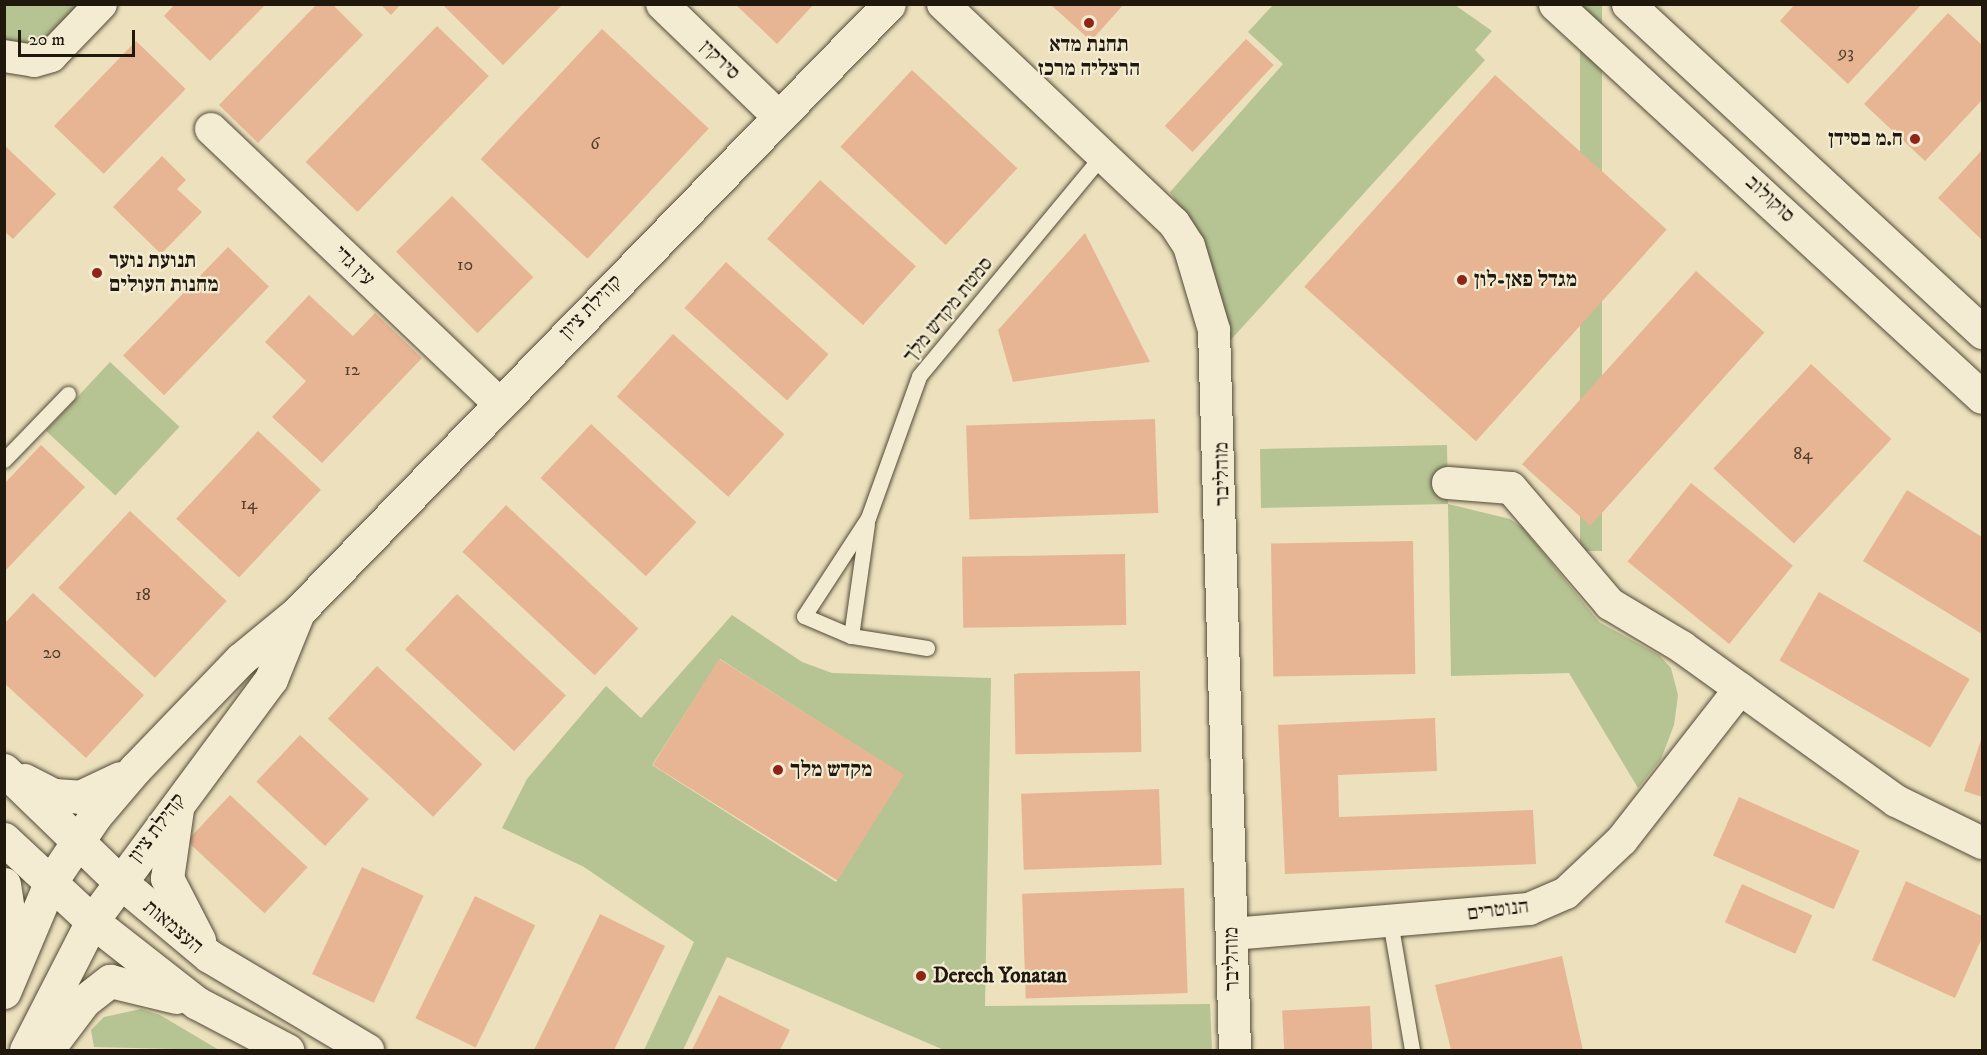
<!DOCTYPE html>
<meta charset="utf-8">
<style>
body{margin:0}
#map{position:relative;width:1987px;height:1055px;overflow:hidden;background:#ece1bc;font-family:"IM FELL DW Pica","Frank Ruhl Libre",serif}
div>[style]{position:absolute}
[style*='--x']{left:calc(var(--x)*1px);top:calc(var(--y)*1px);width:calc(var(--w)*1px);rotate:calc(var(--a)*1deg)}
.green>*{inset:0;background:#b6c392;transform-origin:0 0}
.building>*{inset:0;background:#e7b593;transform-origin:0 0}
.roads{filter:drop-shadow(0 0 2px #534a39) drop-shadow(0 0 2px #534a39)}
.service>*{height:15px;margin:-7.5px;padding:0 7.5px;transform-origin:7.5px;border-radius:7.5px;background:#f3ecd3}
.minor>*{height:32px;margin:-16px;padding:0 16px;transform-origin:16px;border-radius:16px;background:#f3ecd3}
.tertiary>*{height:33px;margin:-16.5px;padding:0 16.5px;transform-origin:16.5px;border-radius:16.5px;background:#f3ecd3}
.dots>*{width:16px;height:16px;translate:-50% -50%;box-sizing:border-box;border:3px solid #f3ecd3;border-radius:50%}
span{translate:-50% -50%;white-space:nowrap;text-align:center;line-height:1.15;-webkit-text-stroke:4.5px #f3ecd3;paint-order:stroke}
.number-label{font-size:18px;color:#523f2e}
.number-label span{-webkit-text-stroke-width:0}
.poi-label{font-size:21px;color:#20180d;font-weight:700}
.right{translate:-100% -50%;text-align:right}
.left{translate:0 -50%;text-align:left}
.street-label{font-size:21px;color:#20180d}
.frame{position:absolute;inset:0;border:6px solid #20180d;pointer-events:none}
.scale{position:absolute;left:18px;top:30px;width:117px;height:27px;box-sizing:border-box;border:3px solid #20180d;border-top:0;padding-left:8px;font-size:18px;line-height:21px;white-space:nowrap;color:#20180d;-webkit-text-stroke:4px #f3ecd3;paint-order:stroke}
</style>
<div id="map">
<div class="green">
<i style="clip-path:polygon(5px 5px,101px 5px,51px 56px,5px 56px)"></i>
<i style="clip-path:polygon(1273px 5px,1455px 5px,1492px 31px,1475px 50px,1485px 60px,1227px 344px,1203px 242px,1170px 192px,1283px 64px,1248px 32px)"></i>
<i style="left:1580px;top:5px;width:22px;height:546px"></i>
<i style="left:110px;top:362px;width:95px;height:94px;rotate:43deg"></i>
<i style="clip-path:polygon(1447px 445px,1448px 504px,1510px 519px,1523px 528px,1599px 622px,1659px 655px,1671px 668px,1678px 695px,1674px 725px,1661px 759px,1638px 788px,1569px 673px,1451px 676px,1448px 504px,1261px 508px,1260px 449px)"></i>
<i style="clip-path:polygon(evenodd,732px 615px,802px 662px,832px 673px,991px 678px,985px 1006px,1210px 1004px,1212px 1050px,944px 1050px,727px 957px,683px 1050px,644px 1050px,694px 942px,584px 867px,502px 828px,527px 779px,606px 686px,641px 718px,732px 615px,720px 659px,903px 775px,836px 882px,652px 765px,720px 659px)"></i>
<i style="clip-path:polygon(141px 1009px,160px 1015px,219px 1050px,94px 1047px,91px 1030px,104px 1017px)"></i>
</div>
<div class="building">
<i style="clip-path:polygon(175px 4px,266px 4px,210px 61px,164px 16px)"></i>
<i style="clip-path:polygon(317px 4px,332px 4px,363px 35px,258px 143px,219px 105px)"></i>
<i style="clip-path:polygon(380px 4px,401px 4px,391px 15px)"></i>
<i style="clip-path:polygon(442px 4px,563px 4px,503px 65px)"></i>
<i style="clip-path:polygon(735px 4px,814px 4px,777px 44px)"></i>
<i style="clip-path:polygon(1050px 4px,1124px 4px,1091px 41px)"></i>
<i style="clip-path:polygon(1795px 4px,1922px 4px,1848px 84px,1780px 21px)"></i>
<i style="clip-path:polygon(1948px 13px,1982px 45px,1982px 100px,1925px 161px,1864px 104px)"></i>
<i style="left:437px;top:26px;width:72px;height:189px;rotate:44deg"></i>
<i style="left:602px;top:29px;width:146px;height:178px;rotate:43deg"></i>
<i style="left:1246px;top:39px;width:38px;height:119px;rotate:43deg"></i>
<i style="left:136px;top:41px;width:69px;height:118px;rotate:44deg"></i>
<i style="left:912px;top:70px;width:144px;height:105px;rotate:43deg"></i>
<i style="left:1495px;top:75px;width:231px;height:285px;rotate:42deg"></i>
<i style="clip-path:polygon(4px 145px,56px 194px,13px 239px,4px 231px)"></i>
<i style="clip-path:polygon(1982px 150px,1982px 240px,1938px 198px)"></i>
<i style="clip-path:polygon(162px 156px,186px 180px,177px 189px,202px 212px,161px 254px,113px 207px)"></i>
<i style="left:820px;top:180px;width:129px;height:79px;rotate:42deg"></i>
<i style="left:452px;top:196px;width:115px;height:79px;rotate:45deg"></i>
<i style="clip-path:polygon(1085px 233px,1150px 362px,1013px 382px,998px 330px)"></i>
<i style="left:228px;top:247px;width:57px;height:151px;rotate:44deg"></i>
<i style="left:726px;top:262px;width:138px;height:62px;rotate:42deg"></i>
<i style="left:1696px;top:271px;width:92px;height:260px;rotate:42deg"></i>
<i style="clip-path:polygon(309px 295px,353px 336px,375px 313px,422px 358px,322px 463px,272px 417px,306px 381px,265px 342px)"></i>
<i style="left:673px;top:334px;width:150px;height:84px;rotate:42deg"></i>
<i style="left:1811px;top:364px;width:110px;height:143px;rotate:43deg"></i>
<i style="left:1155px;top:419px;width:94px;height:189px;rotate:88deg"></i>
<i style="left:591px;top:424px;width:144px;height:74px;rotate:43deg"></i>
<i style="left:258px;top:431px;width:86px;height:120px;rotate:43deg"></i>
<i style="clip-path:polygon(41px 445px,85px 487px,4px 572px,4px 484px)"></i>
<i style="left:1691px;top:483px;width:131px;height:101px;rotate:39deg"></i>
<i style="clip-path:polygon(1907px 490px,1982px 537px,1982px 634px,1863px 561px)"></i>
<i style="left:506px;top:505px;width:181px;height:64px;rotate:43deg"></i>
<i style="left:130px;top:511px;width:132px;height:105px;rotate:43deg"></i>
<i style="left:1413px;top:541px;width:133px;height:142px;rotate:89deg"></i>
<i style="left:1125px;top:554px;width:71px;height:163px;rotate:89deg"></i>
<i style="left:1819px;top:592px;width:174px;height:79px;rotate:30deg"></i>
<i style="clip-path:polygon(33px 593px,144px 695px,86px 758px,4px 683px,4px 624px)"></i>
<i style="left:457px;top:594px;width:149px;height:76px;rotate:43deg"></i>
<i style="left:719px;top:659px;width:218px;height:125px;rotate:32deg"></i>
<i style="left:377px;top:666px;width:144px;height:72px;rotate:43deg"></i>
<i style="left:1140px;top:671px;width:81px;height:126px;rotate:89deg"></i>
<i style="clip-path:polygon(1435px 718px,1437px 771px,1338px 775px,1339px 817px,1533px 810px,1536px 864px,1285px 874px,1278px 725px)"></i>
<i style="left:300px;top:735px;width:94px;height:64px;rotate:43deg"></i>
<i style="clip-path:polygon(1982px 737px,1982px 797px,1964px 791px)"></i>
<i style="left:1159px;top:789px;width:76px;height:138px;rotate:88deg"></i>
<i style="left:230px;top:795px;width:106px;height:63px;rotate:43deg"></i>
<i style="left:1739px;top:797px;width:132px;height:64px;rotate:24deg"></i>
<i style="left:362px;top:867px;width:68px;height:118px;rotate:25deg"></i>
<i style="clip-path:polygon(1906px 881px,1982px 916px,1982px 938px,1955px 998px,1872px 960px)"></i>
<i style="left:1742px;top:884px;width:77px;height:42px;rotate:24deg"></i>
<i style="left:1184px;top:888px;width:105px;height:162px;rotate:88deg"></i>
<i style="left:475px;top:896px;width:67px;height:136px;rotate:26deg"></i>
<i style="clip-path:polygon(600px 914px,665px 946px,614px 1050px,534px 1050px)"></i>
<i style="clip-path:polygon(1562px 956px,1583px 1050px,1451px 1050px,1435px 985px)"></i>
<i style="clip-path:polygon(719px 995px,790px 1030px,780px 1050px,692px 1050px)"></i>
<i style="left:1370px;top:1006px;width:44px;height:88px;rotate:87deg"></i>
</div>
<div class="roads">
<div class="service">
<i style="--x:4;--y:460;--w:92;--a:-45.9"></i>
<i style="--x:851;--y:636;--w:113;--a:-81.9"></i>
<i style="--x:927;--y:648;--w:77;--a:-171"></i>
<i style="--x:851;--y:636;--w:51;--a:-156.9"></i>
<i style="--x:804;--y:616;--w:117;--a:-56.9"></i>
<i style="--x:868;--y:518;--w:151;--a:-70.2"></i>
<i style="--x:919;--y:376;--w:290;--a:-50.3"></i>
<i style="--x:1390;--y:921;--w:131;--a:80.3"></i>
</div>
<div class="minor">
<i style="--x:662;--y:4;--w:161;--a:44"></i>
<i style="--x:943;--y:4;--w:318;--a:43.5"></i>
<i style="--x:1174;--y:223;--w:27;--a:57"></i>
<i style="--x:1189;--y:246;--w:88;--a:73.4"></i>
<i style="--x:1214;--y:330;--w:720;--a:88.33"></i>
<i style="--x:4;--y:56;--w:30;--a:9"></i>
<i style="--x:34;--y:61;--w:18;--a:-16"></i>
<i style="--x:51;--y:56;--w:72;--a:-46.1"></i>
<i style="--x:211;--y:129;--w:396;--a:43.6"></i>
<i style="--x:1448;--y:483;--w:63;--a:4.5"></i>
<i style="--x:1511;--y:488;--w:153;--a:49.5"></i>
<i style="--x:1610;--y:604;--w:84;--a:30.8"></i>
<i style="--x:1682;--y:647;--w:264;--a:35.7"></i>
<i style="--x:1896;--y:801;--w:96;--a:26"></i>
<i style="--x:1232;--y:934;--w:298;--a:-4.8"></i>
<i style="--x:1529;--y:909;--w:40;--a:-23.4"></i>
<i style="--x:1566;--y:893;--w:77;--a:-43.4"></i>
<i style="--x:1622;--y:840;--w:192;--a:-52"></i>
</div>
<div class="tertiary">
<i style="--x:1555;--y:4;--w:580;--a:42.63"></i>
<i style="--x:1628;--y:4;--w:483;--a:42.8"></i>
<i style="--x:4;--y:770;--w:158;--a:44"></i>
<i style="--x:118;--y:880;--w:119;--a:39.9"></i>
<i style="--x:209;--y:956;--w:184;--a:30.7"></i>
<i style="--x:24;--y:780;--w:34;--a:27"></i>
<i style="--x:54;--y:795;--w:26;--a:4"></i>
<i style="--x:80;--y:797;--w:44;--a:-25.4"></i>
<i style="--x:177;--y:809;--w:70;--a:98.2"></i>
<i style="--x:167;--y:878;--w:70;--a:62.7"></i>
<i style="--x:4;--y:839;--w:120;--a:43"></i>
<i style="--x:92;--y:921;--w:133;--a:38"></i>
<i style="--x:197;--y:1003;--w:102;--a:27.6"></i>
<i style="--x:4;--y:884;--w:68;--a:81.5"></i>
<i style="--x:4;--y:992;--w:118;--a:-67.1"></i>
<i style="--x:50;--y:883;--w:81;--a:-56.1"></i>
<i style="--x:95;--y:816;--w:62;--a:-49.6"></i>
<i style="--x:135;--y:769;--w:153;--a:-46.1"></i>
<i style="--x:241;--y:659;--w:72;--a:-39.4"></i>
<i style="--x:297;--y:613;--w:849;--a:-45.81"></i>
<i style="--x:26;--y:1050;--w:145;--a:-62.9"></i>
<i style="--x:92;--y:921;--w:301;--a:-53.5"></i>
<i style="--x:271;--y:679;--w:69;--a:-67.9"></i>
<i style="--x:47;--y:1050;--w:61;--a:-52.9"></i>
<i style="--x:84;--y:1001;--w:33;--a:-38"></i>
<i style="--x:110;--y:981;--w:68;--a:13.6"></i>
</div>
</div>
<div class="dots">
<i style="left:1089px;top:23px;background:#8f2418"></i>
<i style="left:1915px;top:139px;background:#8f2418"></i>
<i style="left:97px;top:273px;background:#8f2418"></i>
<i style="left:1462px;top:280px;background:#8f2418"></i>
<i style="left:778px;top:770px;background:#8f2418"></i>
<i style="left:921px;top:976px;background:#8f2418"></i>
</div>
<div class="number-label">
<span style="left:1846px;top:53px">93</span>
<span style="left:595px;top:144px">6</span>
<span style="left:465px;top:265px">10</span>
<span style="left:352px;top:370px">12</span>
<span style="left:1803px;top:454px">84</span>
<span style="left:249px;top:504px">14</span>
<span style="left:143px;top:595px">18</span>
<span style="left:52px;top:653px">20</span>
</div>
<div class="poi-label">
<span style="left:1089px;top:57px">תחנת מדא<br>הרצליה מרכז</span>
<span class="right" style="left:1903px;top:139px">ח.מ בסידן</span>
<span class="left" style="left:109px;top:273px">תנועת נוער<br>מחנות העולים</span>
<span class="left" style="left:1474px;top:280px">מגדל פאן-לון</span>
<span class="left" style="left:790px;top:770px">מקדש מלך</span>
<span class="left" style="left:933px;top:976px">Derech Yonatan</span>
</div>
<div class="street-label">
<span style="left:720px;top:60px;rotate:44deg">סירקין</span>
<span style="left:1770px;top:199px;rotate:43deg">סוקולוב</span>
<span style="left:354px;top:266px;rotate:44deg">עין גדי</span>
<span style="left:591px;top:307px;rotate:-46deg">קהילת ציון</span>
<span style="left:948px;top:310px;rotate:-51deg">סמטת מקדש מלך</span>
<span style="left:1222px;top:474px;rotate:-91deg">מוהליבר</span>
<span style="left:157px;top:828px;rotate:-53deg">קהילת ציון</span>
<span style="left:1498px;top:910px;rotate:-7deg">הנוטרים</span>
<span style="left:173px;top:927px;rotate:40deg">העצמאות</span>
<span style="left:1232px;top:959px;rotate:-91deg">מוהליבר</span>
</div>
<div class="frame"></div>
<div class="scale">20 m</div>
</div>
